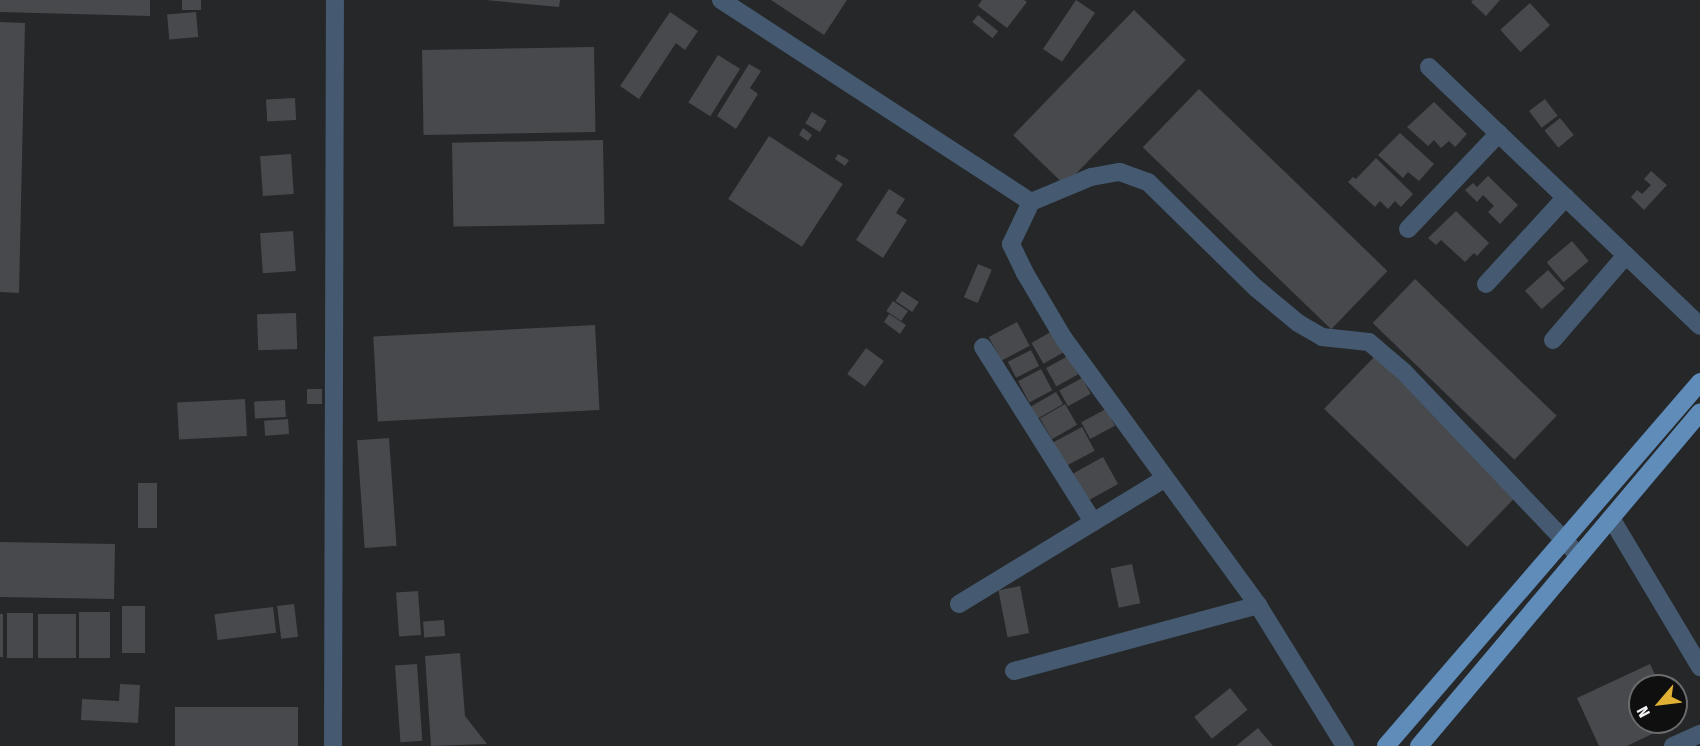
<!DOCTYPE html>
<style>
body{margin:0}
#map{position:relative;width:1700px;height:746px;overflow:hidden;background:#252729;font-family:"Fira Sans Condensed",sans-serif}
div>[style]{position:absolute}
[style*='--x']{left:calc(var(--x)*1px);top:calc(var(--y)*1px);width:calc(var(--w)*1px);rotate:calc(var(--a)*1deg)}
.building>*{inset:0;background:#47494c;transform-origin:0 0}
.minor>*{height:18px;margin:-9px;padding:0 9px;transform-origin:9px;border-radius:9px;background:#455a70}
.major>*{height:18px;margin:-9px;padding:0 9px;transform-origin:9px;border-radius:9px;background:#608cba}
span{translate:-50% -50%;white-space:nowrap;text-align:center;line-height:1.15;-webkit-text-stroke:4.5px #0f0f10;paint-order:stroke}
.north{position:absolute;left:1628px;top:674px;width:60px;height:60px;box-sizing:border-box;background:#0f0f10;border:2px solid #6a6b6c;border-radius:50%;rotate:242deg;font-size:16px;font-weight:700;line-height:24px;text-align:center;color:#f3f4f6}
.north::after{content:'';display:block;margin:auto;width:21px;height:27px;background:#dfb034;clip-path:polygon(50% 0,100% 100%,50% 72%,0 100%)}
</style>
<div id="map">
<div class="building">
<i style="clip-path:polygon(0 0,150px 0,150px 16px,0 12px)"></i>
<i style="left:182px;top:0;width:19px;height:10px"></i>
<i style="clip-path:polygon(485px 0,560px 0,559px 7px)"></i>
<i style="clip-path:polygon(771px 0,847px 0,824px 35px)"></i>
<i style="clip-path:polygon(982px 0,1024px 0,1027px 2px,1007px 28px,978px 6px)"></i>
<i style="left:1076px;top:0;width:23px;height:59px;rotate:34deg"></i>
<i style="clip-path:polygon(1473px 0,1500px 0,1486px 16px,1471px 2px)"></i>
<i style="left:1530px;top:3px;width:30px;height:40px;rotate:48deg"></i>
<i style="left:1134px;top:10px;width:72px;height:174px;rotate:44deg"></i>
<i style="left:196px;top:12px;width:25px;height:29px;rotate:85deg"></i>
<i style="clip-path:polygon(670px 12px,698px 31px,685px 50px,676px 43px,639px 99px,620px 86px)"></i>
<i style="left:978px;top:15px;width:26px;height:9px;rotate:39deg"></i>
<i style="clip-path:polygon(0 22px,25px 23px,19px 293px,0 292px)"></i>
<i style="left:594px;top:47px;width:85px;height:172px;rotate:89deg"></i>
<i style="left:718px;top:55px;width:26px;height:56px;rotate:32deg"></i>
<i style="clip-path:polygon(749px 64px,761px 71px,750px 88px,758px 94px,736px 129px,717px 116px)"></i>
<i style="left:1199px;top:89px;width:262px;height:81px;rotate:44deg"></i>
<i style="left:295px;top:98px;width:22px;height:29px;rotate:87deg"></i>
<i style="left:1545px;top:99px;width:21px;height:20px;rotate:53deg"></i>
<i style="clip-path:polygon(1434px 102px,1467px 134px,1455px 147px,1449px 141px,1441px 148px,1434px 140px,1428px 146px,1407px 127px)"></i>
<i style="left:812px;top:112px;width:17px;height:13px;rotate:31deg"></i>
<i style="left:1560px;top:118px;width:22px;height:20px;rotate:51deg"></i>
<i style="clip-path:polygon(803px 128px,812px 135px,808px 141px,799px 135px)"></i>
<i style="clip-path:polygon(1400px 133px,1434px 164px,1419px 181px,1408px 172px,1403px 178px,1378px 155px)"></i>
<i style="left:769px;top:136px;width:88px;height:75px;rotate:33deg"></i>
<i style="left:603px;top:140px;width:84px;height:151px;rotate:89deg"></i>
<i style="left:291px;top:154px;width:40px;height:31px;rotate:86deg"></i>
<i style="clip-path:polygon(838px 154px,849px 160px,845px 166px,835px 159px)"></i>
<i style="clip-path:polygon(1376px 158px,1413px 194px,1401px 207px,1395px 201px,1388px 209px,1380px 201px,1375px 207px,1348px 182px,1353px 177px,1356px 179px)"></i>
<i style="clip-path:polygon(1651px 171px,1667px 185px,1644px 210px,1631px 197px,1637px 190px,1642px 194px,1651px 185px,1644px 179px)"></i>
<i style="clip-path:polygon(1488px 176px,1518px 205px,1500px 224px,1488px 212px,1494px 206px,1483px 195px,1477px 202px,1465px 190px,1473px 183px,1477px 187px)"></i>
<i style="clip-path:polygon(889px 189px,905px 199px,896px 213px,907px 220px,883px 258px,856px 240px)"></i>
<i style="clip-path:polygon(1456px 211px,1489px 243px,1477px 256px,1474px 253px,1465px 262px,1441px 240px,1436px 245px,1428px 238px)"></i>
<i style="left:293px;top:231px;width:40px;height:33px;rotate:86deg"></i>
<i style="left:1572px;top:241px;width:26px;height:33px;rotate:50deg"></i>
<i style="left:978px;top:264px;width:15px;height:36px;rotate:23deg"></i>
<i style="left:1548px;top:270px;width:25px;height:31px;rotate:48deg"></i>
<i style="left:1415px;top:279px;width:197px;height:61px;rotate:44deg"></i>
<i style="left:902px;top:291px;width:20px;height:12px;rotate:33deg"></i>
<i style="left:893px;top:301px;width:18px;height:12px;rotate:34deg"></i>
<i style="left:296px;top:313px;width:36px;height:39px;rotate:88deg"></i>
<i style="clip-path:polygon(889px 314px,906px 325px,900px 334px,884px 322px)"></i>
<i style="left:1017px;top:322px;width:27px;height:32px;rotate:62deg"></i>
<i style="left:595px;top:325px;width:85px;height:222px;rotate:87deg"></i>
<i style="left:1054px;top:330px;width:24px;height:26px;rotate:60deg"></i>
<i style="left:866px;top:348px;width:22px;height:32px;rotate:36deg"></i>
<i style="left:1031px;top:350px;width:18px;height:26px;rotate:63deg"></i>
<i style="left:1379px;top:352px;width:199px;height:79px;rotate:44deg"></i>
<i style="left:1068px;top:356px;width:21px;height:25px;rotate:61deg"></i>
<i style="left:1041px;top:369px;width:24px;height:26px;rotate:62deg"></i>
<i style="left:1082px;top:378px;width:18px;height:26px;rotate:61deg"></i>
<i style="left:322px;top:389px;width:15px;height:15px;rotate:90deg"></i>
<i style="left:1056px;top:392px;width:14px;height:30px;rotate:60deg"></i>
<i style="left:245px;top:399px;width:37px;height:68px;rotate:87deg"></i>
<i style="left:285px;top:400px;width:17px;height:31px;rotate:87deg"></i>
<i style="left:1065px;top:404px;width:24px;height:29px;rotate:60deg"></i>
<i style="left:1106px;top:409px;width:19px;height:28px;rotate:62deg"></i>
<i style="left:288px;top:419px;width:15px;height:24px;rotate:86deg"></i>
<i style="left:1082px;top:427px;width:27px;height:33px;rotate:62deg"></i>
<i style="left:389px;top:438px;width:108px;height:32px;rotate:86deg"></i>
<i style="left:1103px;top:457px;width:31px;height:34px;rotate:61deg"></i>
<i style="left:138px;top:483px;width:19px;height:45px"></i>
<i style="left:0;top:542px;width:115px;height:55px;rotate:1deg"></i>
<i style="left:1132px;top:564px;width:40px;height:22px;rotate:78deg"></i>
<i style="left:1020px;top:586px;width:48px;height:22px;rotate:79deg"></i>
<i style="left:418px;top:591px;width:44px;height:22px;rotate:86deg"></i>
<i style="left:294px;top:604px;width:33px;height:17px;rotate:83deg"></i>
<i style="left:122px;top:606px;width:23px;height:47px"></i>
<i style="left:273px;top:607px;width:26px;height:59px;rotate:83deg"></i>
<i style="left:79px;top:612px;width:31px;height:46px"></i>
<i style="left:7px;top:613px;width:26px;height:45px"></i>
<i style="left:0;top:614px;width:3px;height:43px"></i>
<i style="left:38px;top:614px;width:38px;height:44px"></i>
<i style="left:444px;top:620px;width:16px;height:21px;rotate:86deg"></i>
<i style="clip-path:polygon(460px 653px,465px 716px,487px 744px,431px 746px,425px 656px)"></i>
<i style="left:417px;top:664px;width:77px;height:22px;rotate:86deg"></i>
<i style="clip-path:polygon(1650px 664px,1660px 686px,1640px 686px,1640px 722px,1677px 722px,1627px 746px,1599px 746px,1577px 698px)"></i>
<i style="clip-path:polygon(120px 684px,140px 685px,138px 723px,81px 720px,82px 699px,119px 701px)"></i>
<i style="left:1230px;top:688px;width:28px;height:46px;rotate:51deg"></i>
<i style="left:175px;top:707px;width:123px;height:39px"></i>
<i style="clip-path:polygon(1258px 728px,1273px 746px,1236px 746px)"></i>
</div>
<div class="minor">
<i style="--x:721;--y:0;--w:370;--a:33.1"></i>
<i style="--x:1429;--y:67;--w:375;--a:43.7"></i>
<i style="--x:1408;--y:229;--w:132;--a:-46.5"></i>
<i style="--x:1486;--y:284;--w:118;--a:-47.4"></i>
<i style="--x:1553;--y:340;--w:112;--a:-49.3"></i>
<i style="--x:983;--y:347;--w:207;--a:57.8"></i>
<i style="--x:1611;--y:518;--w:174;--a:59.1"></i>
<i style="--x:959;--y:604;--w:240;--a:-31.4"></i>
<i style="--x:1014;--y:671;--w:253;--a:-15.1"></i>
<i style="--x:333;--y:746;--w:746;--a:-89.85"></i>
<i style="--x:1345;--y:746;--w:166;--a:-121.7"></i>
<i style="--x:1258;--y:605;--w:329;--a:-126.1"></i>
<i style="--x:1064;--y:339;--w:77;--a:-120.6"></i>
<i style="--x:1025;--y:273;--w:32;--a:-116"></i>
<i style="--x:1011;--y:244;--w:47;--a:-64.5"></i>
<i style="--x:1031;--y:202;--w:65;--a:-22.6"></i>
<i style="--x:1091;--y:177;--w:29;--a:-10"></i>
<i style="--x:1120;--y:172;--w:30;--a:20"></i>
<i style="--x:1148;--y:182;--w:151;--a:44.5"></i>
<i style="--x:1256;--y:288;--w:55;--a:39.8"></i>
<i style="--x:1298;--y:323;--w:28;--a:30"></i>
<i style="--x:1322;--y:337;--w:47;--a:6.1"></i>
<i style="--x:1369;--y:342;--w:46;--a:40.6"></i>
<i style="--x:1404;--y:372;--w:254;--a:46.4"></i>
<i style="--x:1673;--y:746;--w:30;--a:-24"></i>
</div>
<div class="major">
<i style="--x:1386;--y:746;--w:481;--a:-49.2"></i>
<i style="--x:1419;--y:746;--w:436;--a:-49.9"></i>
</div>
<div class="north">N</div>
</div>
